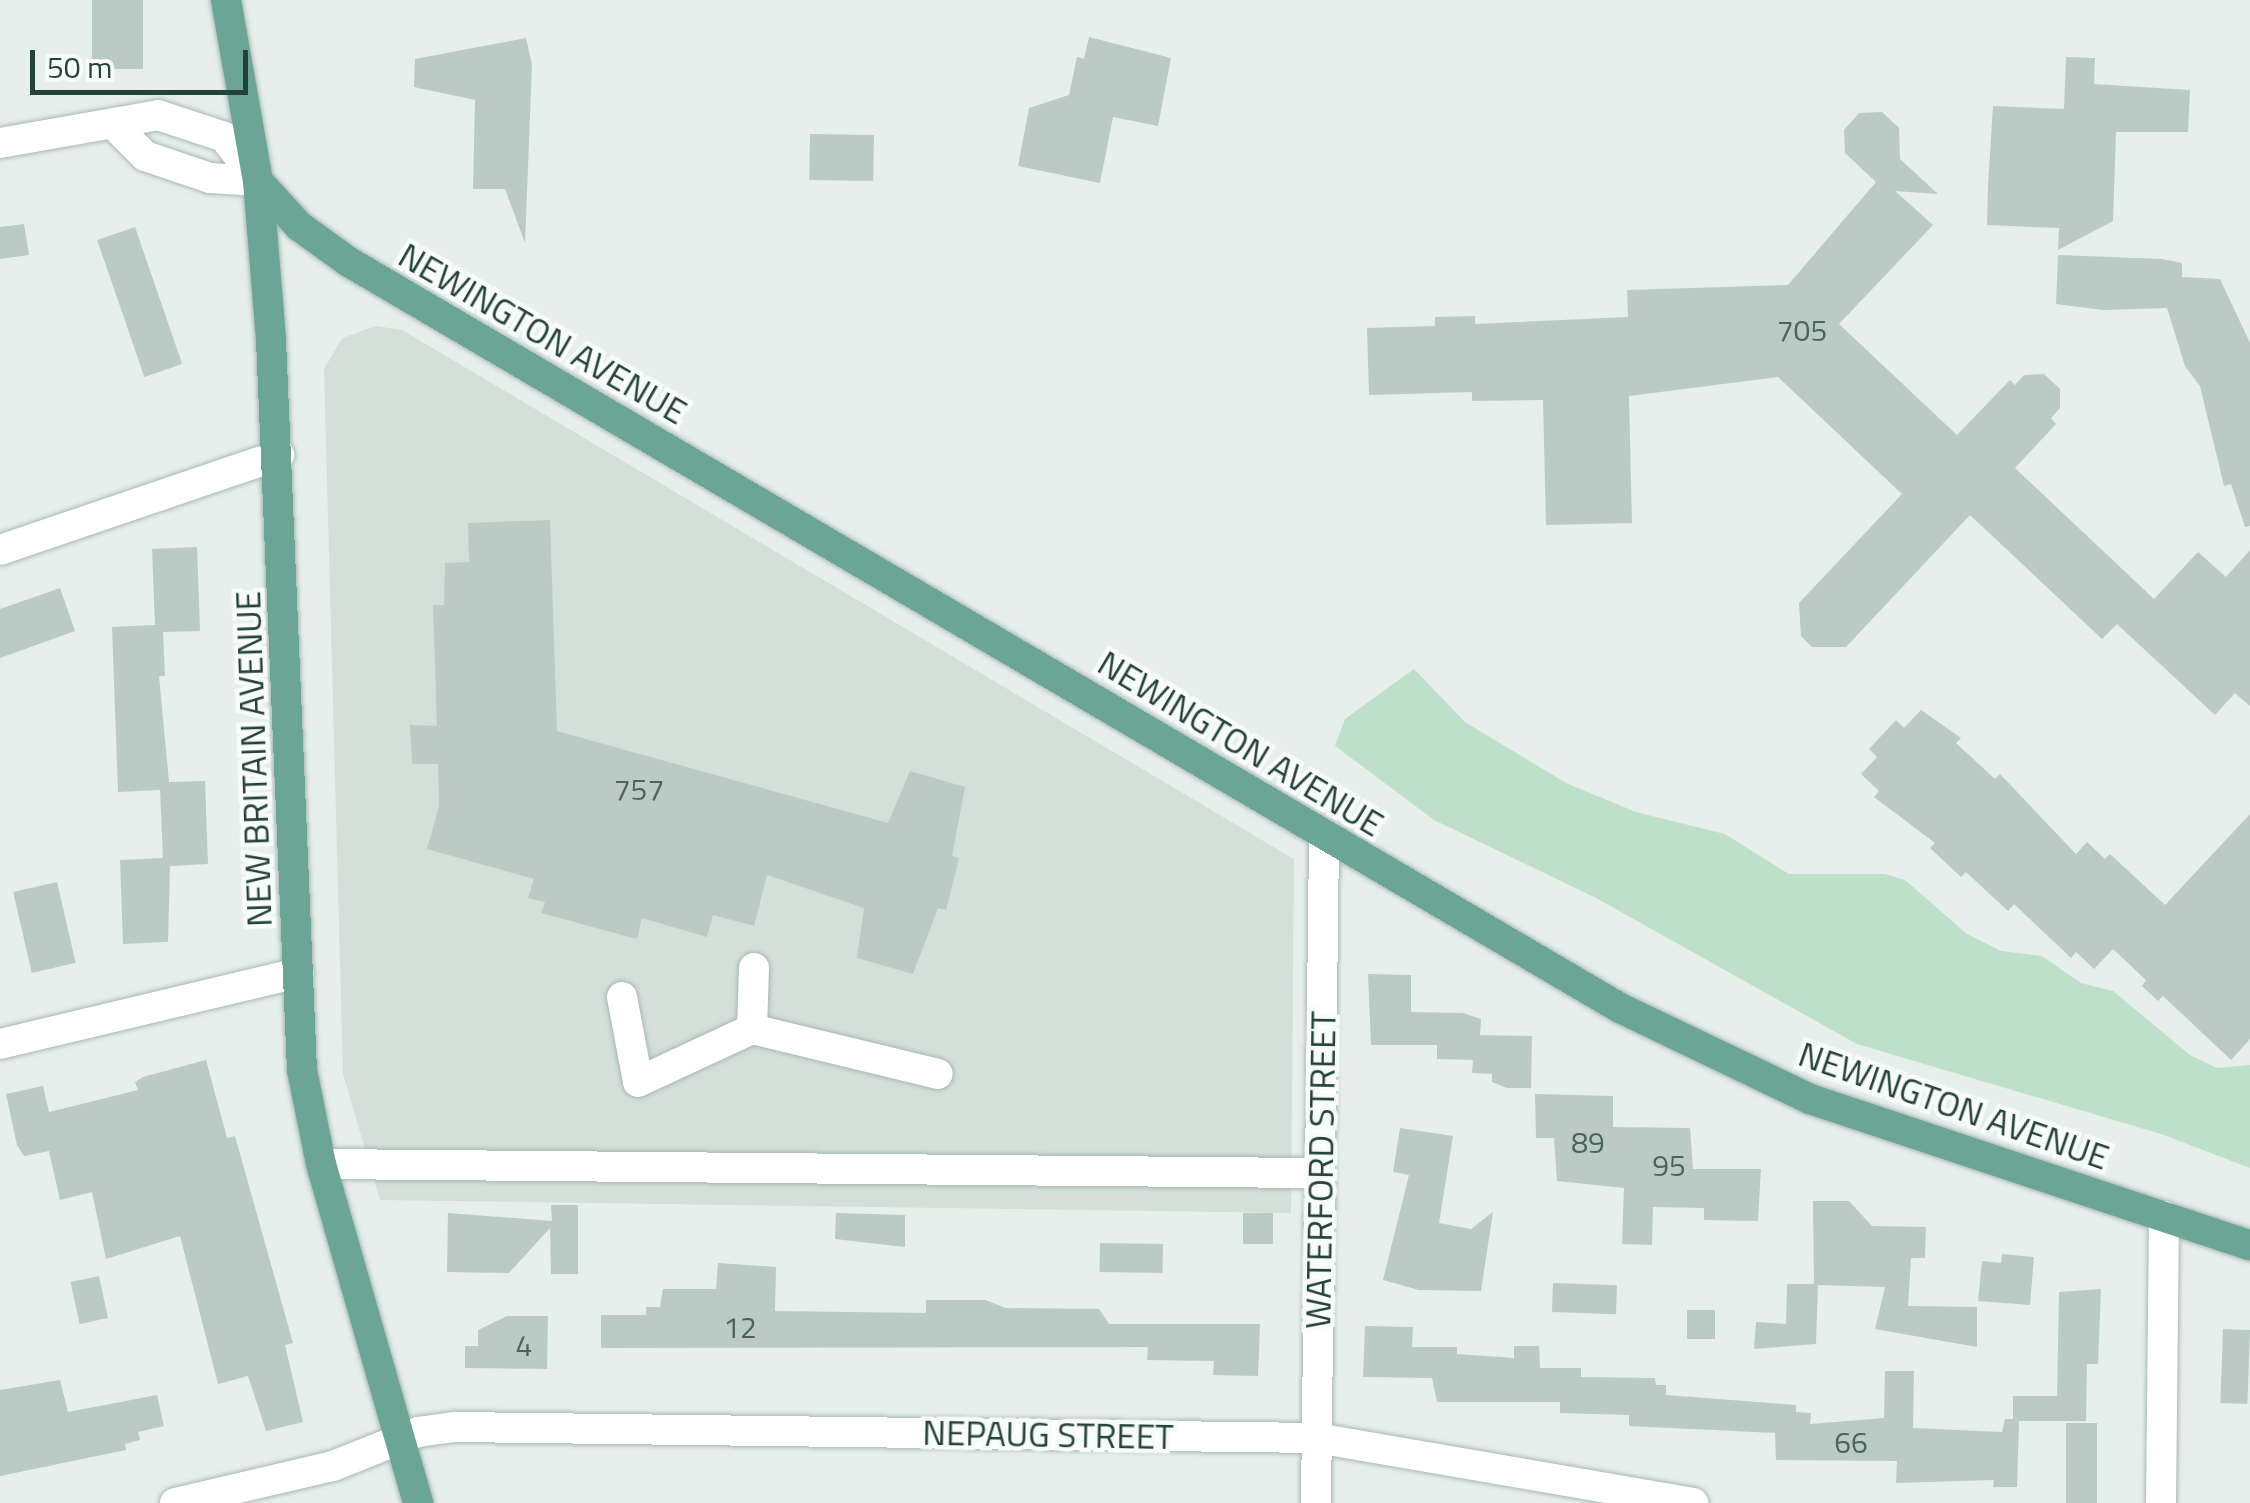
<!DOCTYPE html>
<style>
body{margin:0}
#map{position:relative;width:2250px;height:1503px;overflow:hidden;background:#e6efeb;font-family:"Titillium Web",sans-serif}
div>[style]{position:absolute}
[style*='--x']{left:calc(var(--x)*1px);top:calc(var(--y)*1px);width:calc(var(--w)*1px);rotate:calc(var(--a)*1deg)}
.built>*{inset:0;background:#d4dfda}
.green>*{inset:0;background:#bfe0c8}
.building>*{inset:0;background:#bbcac4;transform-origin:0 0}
.roads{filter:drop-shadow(0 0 2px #a8b8b2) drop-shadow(0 0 2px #a8b8b2)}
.minor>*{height:30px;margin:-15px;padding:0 15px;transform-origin:15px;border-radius:15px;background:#fff}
.major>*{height:30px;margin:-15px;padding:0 15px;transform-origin:15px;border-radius:15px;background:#6aa596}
span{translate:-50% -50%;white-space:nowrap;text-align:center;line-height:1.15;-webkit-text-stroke:9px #f7fbf9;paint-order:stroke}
.number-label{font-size:30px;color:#4a645c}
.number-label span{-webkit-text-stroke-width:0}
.street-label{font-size:35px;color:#24423a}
.scale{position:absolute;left:30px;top:50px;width:218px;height:45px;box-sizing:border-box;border:5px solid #24423a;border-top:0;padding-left:12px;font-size:30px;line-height:35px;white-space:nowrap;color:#24423a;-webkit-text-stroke:8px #f7fbf9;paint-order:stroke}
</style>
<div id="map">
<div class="built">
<i style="clip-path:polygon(376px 326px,402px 330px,1294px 859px,1291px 1213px,380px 1200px,343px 1074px,324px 369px,342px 338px)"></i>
</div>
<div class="green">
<i style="clip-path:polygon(1414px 669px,1465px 722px,1566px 783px,1636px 812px,1725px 834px,1789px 874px,1885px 874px,1905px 880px,1967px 934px,2001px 951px,2042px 956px,2081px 983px,2113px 991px,2190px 1055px,2217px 1068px,2250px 1065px,2250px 1168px,2161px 1134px,1857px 1044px,1596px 898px,1434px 820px,1335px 746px,1345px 719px)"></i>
</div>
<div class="building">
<i style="left:92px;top:0;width:51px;height:69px"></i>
<i style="clip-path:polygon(1089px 37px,1171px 58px,1158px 126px,1113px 117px,1100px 183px,1018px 166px,1029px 108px,1069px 95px,1077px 57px,1084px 59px)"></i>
<i style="clip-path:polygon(526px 38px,532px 65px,525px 243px,505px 189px,473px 189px,475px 100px,414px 87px,415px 59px)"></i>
<i style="clip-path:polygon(2066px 57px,2095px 58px,2094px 84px,2190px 90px,2188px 132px,2116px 132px,2113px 221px,2058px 250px,2059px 228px,1987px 225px,1988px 185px,1993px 106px,2064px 109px)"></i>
<i style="clip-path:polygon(1882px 112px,1899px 128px,1900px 159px,1938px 194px,1895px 191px,1933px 225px,1839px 324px,1957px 435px,2010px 380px,2015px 385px,2024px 375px,2044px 374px,2060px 389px,2060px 408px,2051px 418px,2056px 424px,2015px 468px,2154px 599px,2198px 552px,2226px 577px,2250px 550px,2250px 706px,2235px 693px,2215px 715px,2117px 624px,2102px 639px,1970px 515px,1846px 647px,1812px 647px,1801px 636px,1799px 603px,1902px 494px,1778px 377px,1629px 396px,1632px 523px,1546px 525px,1543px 400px,1472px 401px,1472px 392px,1369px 395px,1367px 328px,1435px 326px,1435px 317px,1475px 316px,1475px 324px,1628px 317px,1627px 290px,1788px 285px,1876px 182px,1845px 153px,1844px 130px,1859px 113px)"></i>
<i style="left:810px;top:134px;width:64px;height:46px;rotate:1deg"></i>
<i style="clip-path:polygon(24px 224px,29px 255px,0 259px,0 227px)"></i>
<i style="left:135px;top:227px;width:145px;height:40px;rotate:71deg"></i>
<i style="clip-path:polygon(2058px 255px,2162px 259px,2182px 263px,2182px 277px,2220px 279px,2250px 343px,2250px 526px,2245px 527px,2231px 484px,2224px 486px,2200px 386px,2185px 366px,2167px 308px,2103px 310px,2056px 304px)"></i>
<i style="clip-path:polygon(550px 520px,557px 731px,888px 823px,910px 771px,965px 787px,952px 856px,959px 858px,946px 910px,938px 908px,913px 974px,857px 958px,864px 908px,767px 875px,754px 926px,713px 915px,707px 937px,642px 918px,637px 939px,541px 913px,545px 902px,528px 898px,534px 879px,427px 849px,439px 806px,438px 764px,412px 764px,410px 725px,437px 726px,433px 605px,444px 605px,445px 563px,469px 562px,468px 523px)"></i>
<i style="clip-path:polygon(197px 547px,200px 631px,163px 632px,165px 676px,159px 676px,169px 782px,205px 781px,208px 864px,170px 866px,168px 942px,123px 944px,120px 860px,163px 858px,160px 790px,118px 792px,112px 627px,155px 625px,152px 549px)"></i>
<i style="clip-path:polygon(60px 588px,75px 631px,0 658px,0 609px)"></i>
<i style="clip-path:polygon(1921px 710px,1961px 738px,1956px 743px,1995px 779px,2000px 774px,2076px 854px,2087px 842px,2105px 859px,2110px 854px,2165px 905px,2250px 814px,2250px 1039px,2231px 1060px,2163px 996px,2158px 1001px,2142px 986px,2146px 980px,2113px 949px,2094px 969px,2076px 952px,2071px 958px,2014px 904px,2008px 911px,1966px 872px,1961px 877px,1930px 848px,1935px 843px,1874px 797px,1879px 791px,1861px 774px,1877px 757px,1869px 749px,1896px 720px,1904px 728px)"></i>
<i style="left:57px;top:882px;width:83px;height:45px;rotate:77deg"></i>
<i style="clip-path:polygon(1368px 974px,1411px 975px,1411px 1012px,1463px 1013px,1481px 1019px,1480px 1035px,1532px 1036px,1531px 1088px,1507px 1088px,1492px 1082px,1492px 1074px,1472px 1073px,1473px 1060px,1437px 1059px,1437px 1045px,1371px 1045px)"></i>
<i style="clip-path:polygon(206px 1060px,227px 1138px,235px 1136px,293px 1343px,285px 1345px,303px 1422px,266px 1431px,248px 1376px,218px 1384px,180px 1236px,106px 1259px,92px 1192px,60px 1200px,49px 1151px,24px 1156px,17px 1145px,6px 1094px,43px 1086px,49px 1112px,138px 1090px,135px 1082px,143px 1077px)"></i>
<i style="clip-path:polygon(1535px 1094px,1613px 1096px,1613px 1127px,1690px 1128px,1693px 1169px,1761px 1169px,1758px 1221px,1704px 1220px,1704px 1208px,1653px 1207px,1652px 1245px,1622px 1244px,1624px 1188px,1557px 1181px,1554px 1138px,1536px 1138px)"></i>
<i style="clip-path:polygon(1400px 1128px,1453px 1136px,1439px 1223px,1471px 1229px,1493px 1212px,1481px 1291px,1419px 1290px,1383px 1280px,1409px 1175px,1393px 1172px)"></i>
<i style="clip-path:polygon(1813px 1201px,1849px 1201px,1872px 1226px,1926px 1227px,1925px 1258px,1911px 1258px,1908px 1306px,1977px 1307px,1977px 1347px,1875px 1329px,1885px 1287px,1818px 1285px,1816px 1344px,1754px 1349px,1756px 1322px,1786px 1324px,1787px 1284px,1814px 1284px)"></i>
<i style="clip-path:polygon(551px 1205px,578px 1205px,578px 1274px,551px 1274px,550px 1228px,509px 1273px,447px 1272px,448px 1213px,552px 1221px)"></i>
<i style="clip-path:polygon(836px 1213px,905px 1215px,905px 1247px,835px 1239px)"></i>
<i style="left:1243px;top:1213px;width:30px;height:31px"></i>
<i style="left:1100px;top:1243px;width:63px;height:29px;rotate:1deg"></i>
<i style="clip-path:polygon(2002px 1254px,2034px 1257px,2030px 1305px,1978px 1301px,1982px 1261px,2001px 1263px)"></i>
<i style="clip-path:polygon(718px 1263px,776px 1267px,775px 1311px,926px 1313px,926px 1300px,985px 1300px,1006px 1308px,1099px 1309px,1109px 1324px,1260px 1324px,1258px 1376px,1213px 1375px,1214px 1361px,1147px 1360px,1148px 1347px,601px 1348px,601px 1315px,646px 1315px,646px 1307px,660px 1307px,663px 1289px,716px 1289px)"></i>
<i style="left:99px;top:1276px;width:43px;height:29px;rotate:78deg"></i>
<i style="left:1553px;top:1283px;width:64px;height:29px;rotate:2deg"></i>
<i style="clip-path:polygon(2101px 1289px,2098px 1364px,2087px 1364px,2086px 1421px,2019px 1421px,2017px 1487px,1993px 1487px,1994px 1480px,1896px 1483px,1897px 1461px,1776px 1460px,1775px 1433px,1629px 1426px,1629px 1415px,1560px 1413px,1560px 1402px,1437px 1402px,1432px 1378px,1363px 1377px,1365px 1326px,1413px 1327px,1412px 1347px,1457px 1347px,1457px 1354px,1514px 1358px,1514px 1346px,1539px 1346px,1540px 1368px,1581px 1368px,1581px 1377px,1655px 1378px,1656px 1385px,1666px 1385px,1666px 1395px,1796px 1405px,1796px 1412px,1811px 1413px,1810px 1424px,1884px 1418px,1885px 1371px,1914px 1371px,1913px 1428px,2002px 1432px,2005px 1419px,2013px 1419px,2013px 1396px,2057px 1396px,2059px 1292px)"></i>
<i style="left:1687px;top:1310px;width:28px;height:29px"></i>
<i style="clip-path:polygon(507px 1316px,548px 1316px,547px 1369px,465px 1368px,465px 1346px,478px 1346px,478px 1330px)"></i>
<i style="left:2223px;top:1329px;width:27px;height:74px;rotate:2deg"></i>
<i style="clip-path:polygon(60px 1380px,68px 1412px,157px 1395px,164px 1426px,138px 1432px,140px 1440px,125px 1444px,126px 1450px,0 1476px,0 1390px)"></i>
<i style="left:2066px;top:1423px;width:31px;height:80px"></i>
</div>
<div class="roads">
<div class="minor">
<i style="--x:114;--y:125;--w:44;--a:45"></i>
<i style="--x:145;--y:156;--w:69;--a:18.7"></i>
<i style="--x:210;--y:178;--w:48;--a:3.6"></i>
<i style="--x:0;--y:143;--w:160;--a:-10"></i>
<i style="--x:158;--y:115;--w:70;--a:18.4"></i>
<i style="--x:224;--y:137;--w:56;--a:52.3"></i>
<i style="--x:0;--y:550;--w:295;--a:-18.8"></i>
<i style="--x:622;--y:997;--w:86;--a:79.3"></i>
<i style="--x:638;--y:1082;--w:126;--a:-24.9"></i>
<i style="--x:752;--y:1029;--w:191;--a:13.6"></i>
<i style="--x:752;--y:1029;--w:61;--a:-88.1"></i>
<i style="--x:0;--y:1044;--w:307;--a:-13.4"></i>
<i style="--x:321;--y:1164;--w:998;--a:0.52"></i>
<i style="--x:175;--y:1503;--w:162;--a:-13.2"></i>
<i style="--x:333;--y:1466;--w:92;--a:-21.8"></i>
<i style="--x:418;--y:1432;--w:37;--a:-8"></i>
<i style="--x:455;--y:1427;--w:862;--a:0.73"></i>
<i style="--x:1317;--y:1438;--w:382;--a:9.8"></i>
<i style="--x:1316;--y:1503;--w:666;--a:-89.31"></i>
<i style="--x:2161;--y:1503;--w:287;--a:-89.4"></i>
</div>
<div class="major">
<i style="--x:226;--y:0;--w:184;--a:80"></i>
<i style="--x:258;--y:181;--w:160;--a:85.3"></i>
<i style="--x:271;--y:340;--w:731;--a:87.57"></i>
<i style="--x:302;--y:1070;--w:96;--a:78.6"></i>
<i style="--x:321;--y:1164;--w:353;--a:74"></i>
<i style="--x:258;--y:181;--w:61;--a:47.7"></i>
<i style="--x:299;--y:226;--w:62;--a:35.8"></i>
<i style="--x:349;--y:262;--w:1474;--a:30.41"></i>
<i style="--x:1620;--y:1008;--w:211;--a:25.6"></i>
<i style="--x:1810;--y:1099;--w:464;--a:18.4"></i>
</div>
</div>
<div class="number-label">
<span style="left:1802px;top:330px">705</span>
<span style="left:639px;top:789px">757</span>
<span style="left:1588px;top:1142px">89</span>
<span style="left:1669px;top:1165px">95</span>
<span style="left:740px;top:1327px">12</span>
<span style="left:524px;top:1345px">4</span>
<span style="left:1851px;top:1442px">66</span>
</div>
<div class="street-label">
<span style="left:543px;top:333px;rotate:30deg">NEWINGTON AVENUE</span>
<span style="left:1241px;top:743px;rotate:31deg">NEWINGTON AVENUE</span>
<span style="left:253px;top:759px;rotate:-92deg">NEW BRITAIN AVENUE</span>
<span style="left:1954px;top:1105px;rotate:19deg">NEWINGTON AVENUE</span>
<span style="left:1320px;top:1170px;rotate:-89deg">WATERFORD STREET</span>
<span style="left:1048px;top:1434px;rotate:1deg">NEPAUG STREET</span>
</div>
<div class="scale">50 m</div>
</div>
